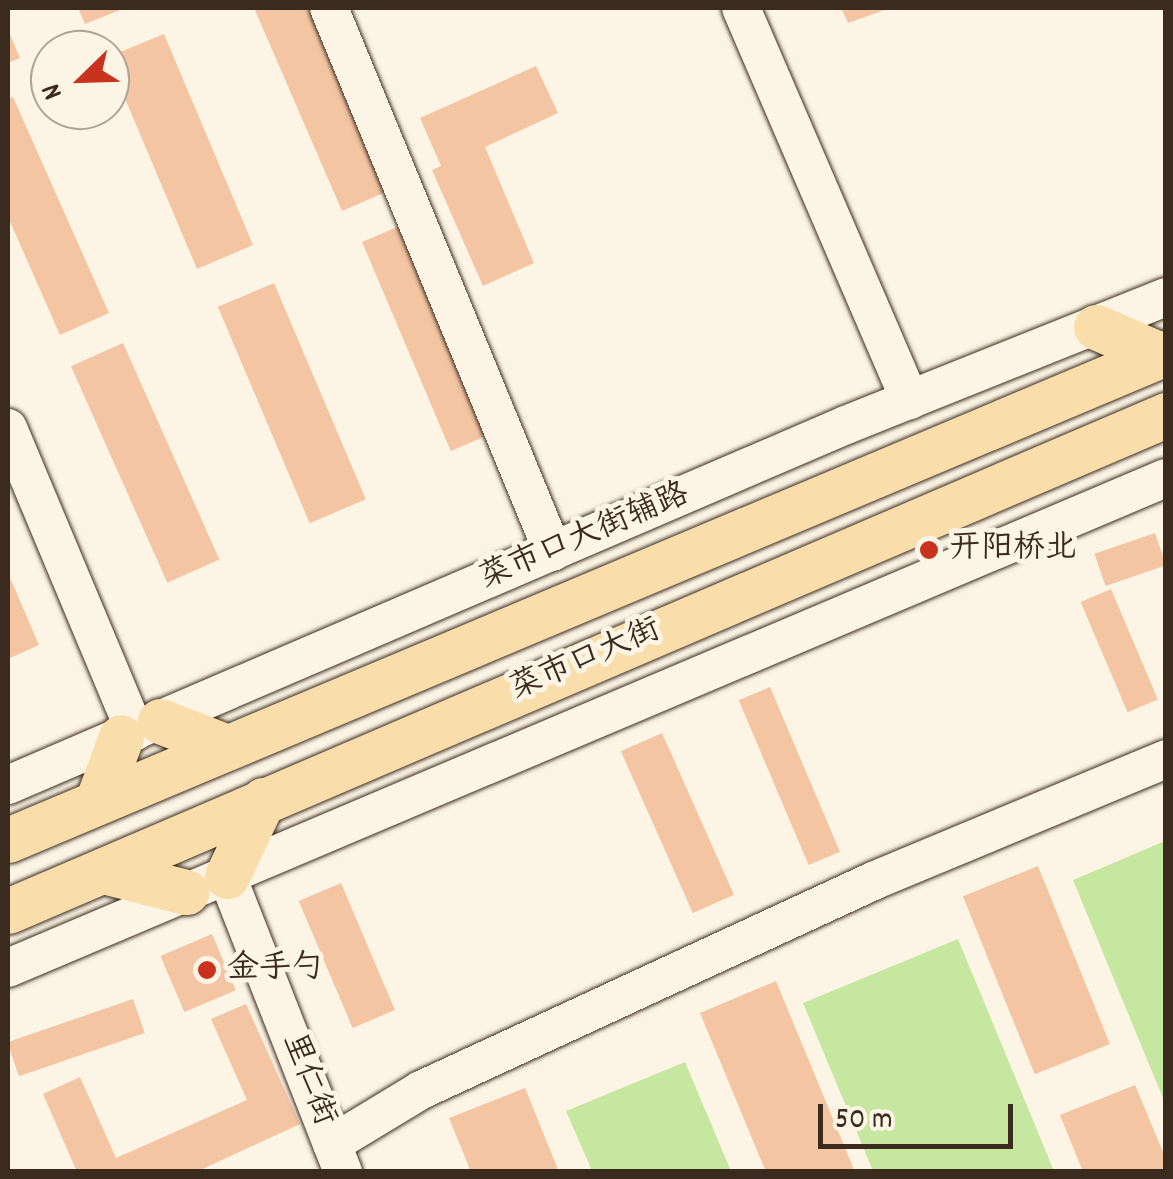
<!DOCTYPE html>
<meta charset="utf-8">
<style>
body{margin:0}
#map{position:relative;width:1173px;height:1179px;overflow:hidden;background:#fcf5e5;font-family:Dekko,"LXGW WenKai TC",sans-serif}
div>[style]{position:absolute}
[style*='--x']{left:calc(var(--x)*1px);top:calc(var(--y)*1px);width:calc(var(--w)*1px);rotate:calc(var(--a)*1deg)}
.green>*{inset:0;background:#c6e7a0}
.building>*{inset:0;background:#f4c5a3;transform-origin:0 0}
.roads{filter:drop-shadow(0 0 2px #3b2a1e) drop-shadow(0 0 2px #3b2a1e)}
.minor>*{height:38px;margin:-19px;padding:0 19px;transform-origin:19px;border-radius:19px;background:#fcf5e5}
.major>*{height:45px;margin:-22.5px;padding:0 22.5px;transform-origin:22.5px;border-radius:22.5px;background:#f9deab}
.dots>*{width:28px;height:28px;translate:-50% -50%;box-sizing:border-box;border:5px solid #fcf5e5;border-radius:50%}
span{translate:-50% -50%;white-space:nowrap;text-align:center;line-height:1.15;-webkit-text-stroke:10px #fcf5e5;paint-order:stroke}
.street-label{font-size:32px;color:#3b2a1e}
.poi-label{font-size:32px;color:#3b2a1e}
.left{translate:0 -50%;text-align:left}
.frame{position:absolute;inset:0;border:10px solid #3b2a1e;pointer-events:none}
.north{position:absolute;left:30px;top:30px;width:100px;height:100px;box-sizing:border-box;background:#fcf5e5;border:2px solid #afa495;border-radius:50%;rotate:247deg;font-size:28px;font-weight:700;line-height:40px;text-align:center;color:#3b2a1e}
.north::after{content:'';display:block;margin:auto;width:35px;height:45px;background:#c8321e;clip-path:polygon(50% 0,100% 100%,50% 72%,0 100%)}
.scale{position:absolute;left:818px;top:1104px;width:195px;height:45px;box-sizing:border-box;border:5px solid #3b2a1e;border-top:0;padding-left:12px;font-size:30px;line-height:35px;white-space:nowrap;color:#3b2a1e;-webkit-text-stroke:8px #fcf5e5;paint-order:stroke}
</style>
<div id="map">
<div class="green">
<i style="clip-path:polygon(1165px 841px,1165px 1103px,1073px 880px)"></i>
<i style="clip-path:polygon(958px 939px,1054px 1171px,873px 1171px,803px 1003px)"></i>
<i style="clip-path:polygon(685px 1062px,731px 1171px,592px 1171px,566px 1111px)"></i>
</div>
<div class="building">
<i style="clip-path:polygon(78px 8px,125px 8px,85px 24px)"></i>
<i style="clip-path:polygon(254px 8px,314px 8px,395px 188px,342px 211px)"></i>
<i style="clip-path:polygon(841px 8px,890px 8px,848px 23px)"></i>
<i style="clip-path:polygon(8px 30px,20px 58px,8px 63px)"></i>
<i style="clip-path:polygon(164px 34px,253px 245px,197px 269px,110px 63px,110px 56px)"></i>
<i style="clip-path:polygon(536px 66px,558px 113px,485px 147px,534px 263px,483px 286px,432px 170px,441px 166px,420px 118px)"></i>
<i style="clip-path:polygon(13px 97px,109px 313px,60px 335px,8px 217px,8px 99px)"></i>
<i style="left:409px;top:222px;width:227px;height:51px;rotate:67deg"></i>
<i style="left:274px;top:283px;width:235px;height:61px;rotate:67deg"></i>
<i style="left:123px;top:343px;width:237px;height:57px;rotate:66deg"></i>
<i style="left:1155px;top:533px;width:34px;height:64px;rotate:71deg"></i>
<i style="clip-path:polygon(8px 573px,39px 645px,8px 659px)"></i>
<i style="left:1111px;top:589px;width:120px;height:33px;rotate:67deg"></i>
<i style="left:770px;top:687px;width:179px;height:34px;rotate:67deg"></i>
<i style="left:662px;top:733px;width:177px;height:45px;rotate:66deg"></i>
<i style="left:1038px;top:866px;width:192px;height:81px;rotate:68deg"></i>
<i style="left:341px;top:883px;width:138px;height:46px;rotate:67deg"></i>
<i style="left:212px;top:934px;width:61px;height:56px;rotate:67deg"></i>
<i style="clip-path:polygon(776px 981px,855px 1172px,766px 1172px,700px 1013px)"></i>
<i style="left:133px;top:999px;width:36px;height:133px;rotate:71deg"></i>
<i style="clip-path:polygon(246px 1004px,300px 1124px,196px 1172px,77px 1172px,43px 1094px,80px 1077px,116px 1158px,247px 1100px,211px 1019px)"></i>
<i style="clip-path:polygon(1135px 1085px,1166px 1159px,1166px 1172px,1083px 1172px,1060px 1115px)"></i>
<i style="clip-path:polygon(525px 1088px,559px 1172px,471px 1172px,449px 1118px)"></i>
</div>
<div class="roads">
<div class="minor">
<i style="--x:329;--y:8;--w:588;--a:67.62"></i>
<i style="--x:741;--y:8;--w:427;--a:66.7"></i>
<i style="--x:8;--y:428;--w:329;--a:67.3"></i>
<i style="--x:8;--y:785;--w:912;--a:-23.25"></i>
<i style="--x:846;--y:425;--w:345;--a:-21.8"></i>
<i style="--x:227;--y:876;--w:318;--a:68.6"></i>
<i style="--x:8;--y:968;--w:1257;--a:-22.94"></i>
<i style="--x:332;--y:1144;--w:104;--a:-31.2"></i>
<i style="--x:421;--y:1090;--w:498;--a:-24.8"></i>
<i style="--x:873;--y:881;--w:317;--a:-22.6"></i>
</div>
<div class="major">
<i style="--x:1096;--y:327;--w:71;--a:23.3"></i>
<i style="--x:160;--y:721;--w:72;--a:21.2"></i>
<i style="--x:97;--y:802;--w:69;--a:-69.7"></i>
<i style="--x:8;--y:840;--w:1256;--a:-22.81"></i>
<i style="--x:103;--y:871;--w:86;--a:14.2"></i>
<i style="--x:227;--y:876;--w:84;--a:-64.7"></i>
<i style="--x:8;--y:911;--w:1260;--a:-23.19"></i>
</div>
</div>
<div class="dots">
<i style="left:929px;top:550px;background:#c8321e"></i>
<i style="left:207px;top:970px;background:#c8321e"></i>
</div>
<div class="street-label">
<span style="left:585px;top:538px;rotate:-23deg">菜市口大街辅路</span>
<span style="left:586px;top:661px;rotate:-23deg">菜市口大街</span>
<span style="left:307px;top:1080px;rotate:69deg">里仁街</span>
</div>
<div class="poi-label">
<span class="left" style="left:949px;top:550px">开阳桥北</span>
<span class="left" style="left:227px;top:970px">金手勺</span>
</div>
<div class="frame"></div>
<div class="north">N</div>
<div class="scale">50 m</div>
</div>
